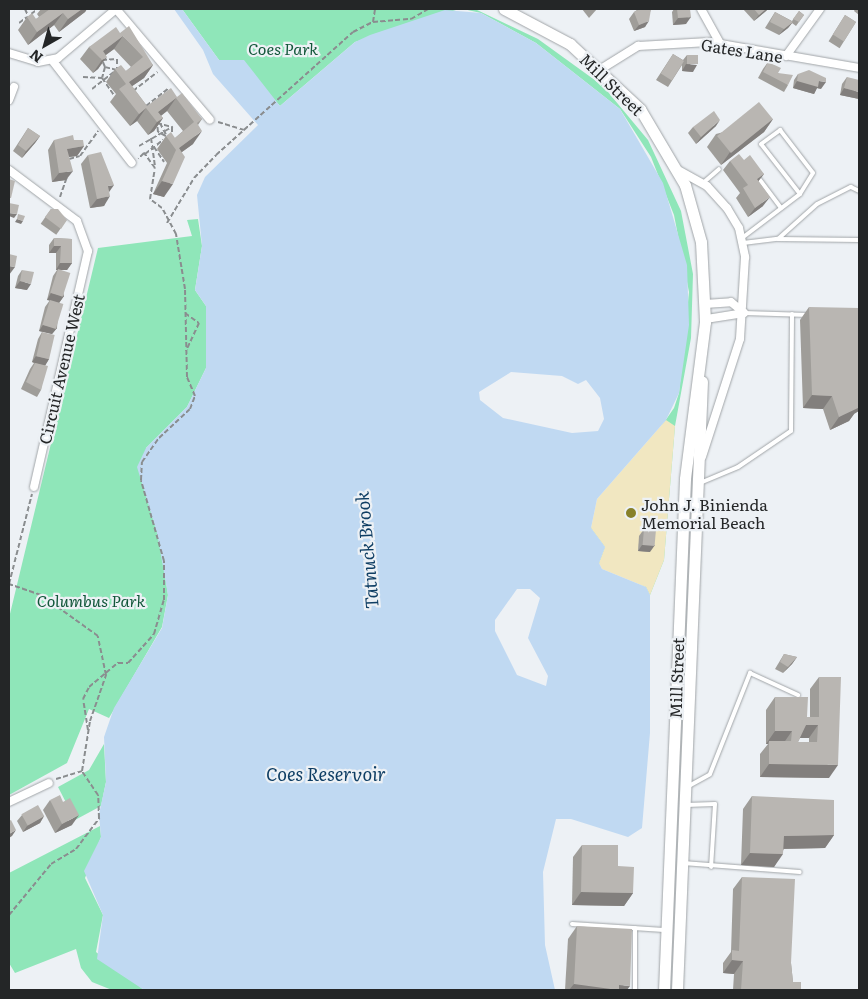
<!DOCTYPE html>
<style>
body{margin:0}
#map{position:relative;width:868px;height:999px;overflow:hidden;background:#edf1f5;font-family:Literata,serif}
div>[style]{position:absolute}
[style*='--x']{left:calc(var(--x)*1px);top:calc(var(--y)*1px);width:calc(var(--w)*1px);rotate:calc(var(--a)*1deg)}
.green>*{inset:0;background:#8fe6b9}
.sand>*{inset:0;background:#f1e7c1}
.water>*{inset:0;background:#c0d9f2}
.path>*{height:2px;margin-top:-1px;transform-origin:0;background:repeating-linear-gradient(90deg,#8a8d8f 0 5px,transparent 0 7.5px)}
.roads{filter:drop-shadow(0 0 1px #a1a5a8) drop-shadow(0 0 1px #a1a5a8)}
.service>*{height:4px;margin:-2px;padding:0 2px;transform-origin:2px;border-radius:2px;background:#fff}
.minor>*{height:8px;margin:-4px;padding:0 4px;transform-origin:4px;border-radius:4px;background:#fff}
.secondary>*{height:11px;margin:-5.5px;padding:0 5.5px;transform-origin:5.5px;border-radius:5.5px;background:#fff}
.wall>*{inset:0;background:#9f9d99;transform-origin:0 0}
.shaded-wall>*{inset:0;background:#827f7d}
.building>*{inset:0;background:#b9b6b2;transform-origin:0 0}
.dots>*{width:14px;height:14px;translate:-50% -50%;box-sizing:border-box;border:2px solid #edf1f5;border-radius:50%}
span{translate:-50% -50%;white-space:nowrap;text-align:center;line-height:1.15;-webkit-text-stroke:4.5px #edf1f5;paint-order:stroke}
.park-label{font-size:16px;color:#12573a;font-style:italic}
.street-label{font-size:16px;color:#242627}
.poi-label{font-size:16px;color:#242627}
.left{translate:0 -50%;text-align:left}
.water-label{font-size:18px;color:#0f3e64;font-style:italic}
.frame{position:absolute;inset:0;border:10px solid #242627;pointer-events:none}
.north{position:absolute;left:20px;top:20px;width:50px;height:50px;-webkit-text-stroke:4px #edf1f5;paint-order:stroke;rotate:218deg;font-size:14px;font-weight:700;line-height:20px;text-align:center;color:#242627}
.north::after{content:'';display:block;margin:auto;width:18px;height:22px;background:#242627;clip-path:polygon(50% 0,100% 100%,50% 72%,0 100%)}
</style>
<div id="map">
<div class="green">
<i style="clip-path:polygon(182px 9px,459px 9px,355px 42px,280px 106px,246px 68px,219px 60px)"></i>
<i style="clip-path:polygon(463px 9px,475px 9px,538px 39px,603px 86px,648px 140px,681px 211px,693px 274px,691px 338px,675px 426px,664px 560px,650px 595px,646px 587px,599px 563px,605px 547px,591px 528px,674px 408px,679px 393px,689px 292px,674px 215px,651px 157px,620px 109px,536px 43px,481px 13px)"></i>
<i style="clip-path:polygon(198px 219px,202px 246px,195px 290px,206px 306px,206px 368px,187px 407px,146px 448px,168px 595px,162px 627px,109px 718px,89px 709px,67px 763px,9px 795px,9px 618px,98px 248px,192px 236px,187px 220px)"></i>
<i style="clip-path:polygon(104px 744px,106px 782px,101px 806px,75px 820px,58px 787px,89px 770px)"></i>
<i style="clip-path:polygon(100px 826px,101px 837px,85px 878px,103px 915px,96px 952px,144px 990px,112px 990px,92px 982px,81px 968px,76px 949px,15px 973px,9px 963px,9px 873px)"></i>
</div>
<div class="sand">
<i style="clip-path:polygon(666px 420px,675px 426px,664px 560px,650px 595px,646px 587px,602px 569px,599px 563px,605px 547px,591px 528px,597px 499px)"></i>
</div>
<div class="water">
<i style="clip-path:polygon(evenodd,174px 9px,182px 9px,219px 60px,244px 60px,280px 106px,355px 42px,370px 35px,445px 10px,481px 13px,536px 43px,620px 109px,663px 183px,687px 265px,689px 325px,679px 393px,666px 420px,597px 499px,591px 528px,605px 547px,599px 563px,602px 569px,646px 587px,650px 595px,650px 733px,642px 828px,628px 837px,571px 819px,556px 819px,543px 872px,545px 945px,555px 990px,144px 990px,97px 959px,103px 915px,84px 871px,101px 837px,99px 814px,106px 782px,104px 737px,114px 708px,162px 628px,168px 595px,157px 533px,137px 467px,146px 448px,187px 407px,206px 368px,206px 306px,195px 290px,202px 246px,197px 195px,205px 177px,258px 125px,213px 74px,203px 50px,174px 9px,511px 372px,562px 376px,578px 384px,586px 380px,600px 398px,604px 419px,598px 431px,572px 433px,503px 418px,480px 400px,479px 392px,511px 372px,174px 9px,517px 589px,530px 589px,540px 598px,528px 638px,548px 676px,546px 686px,517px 675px,495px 631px,495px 620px,517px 589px)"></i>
</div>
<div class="path">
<i style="--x:25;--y:9;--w:10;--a:66"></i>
<i style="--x:31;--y:14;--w:9;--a:-36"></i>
<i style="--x:373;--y:22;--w:13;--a:-81"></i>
<i style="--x:19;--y:23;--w:10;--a:-37"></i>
<i style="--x:105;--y:67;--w:11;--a:105"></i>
<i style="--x:102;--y:78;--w:21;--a:55"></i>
<i style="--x:117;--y:70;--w:12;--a:-166"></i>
<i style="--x:105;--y:67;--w:8;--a:-113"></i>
<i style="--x:102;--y:60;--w:15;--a:-4"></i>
<i style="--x:117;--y:59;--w:10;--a:90"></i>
<i style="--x:83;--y:77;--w:19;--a:3"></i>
<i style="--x:92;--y:89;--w:28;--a:-38"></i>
<i style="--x:133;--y:91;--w:31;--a:-38"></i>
<i style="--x:146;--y:106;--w:29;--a:-38"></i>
<i style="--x:218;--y:122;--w:27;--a:17"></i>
<i style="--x:160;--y:123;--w:16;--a:63"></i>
<i style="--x:166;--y:136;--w:9;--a:-153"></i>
<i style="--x:158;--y:132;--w:9;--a:-96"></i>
<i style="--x:157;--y:123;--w:16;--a:15"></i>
<i style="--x:172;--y:127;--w:7;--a:90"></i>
<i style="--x:151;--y:138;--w:30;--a:82"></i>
<i style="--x:139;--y:146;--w:39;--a:-30"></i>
<i style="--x:154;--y:147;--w:18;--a:56"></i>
<i style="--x:145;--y:154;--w:23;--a:-38"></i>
<i style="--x:69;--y:159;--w:11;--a:-15"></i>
<i style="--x:80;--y:156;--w:31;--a:-54"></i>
<i style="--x:60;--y:197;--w:21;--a:-71"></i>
<i style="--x:167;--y:223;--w:52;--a:-59"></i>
<i style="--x:194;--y:178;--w:32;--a:-46"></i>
<i style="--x:216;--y:155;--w:184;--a:-41.9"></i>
<i style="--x:353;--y:32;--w:22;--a:-27"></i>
<i style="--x:373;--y:22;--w:38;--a:-5"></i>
<i style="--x:411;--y:19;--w:20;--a:-30"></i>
<i style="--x:185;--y:313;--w:17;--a:36"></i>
<i style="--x:199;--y:323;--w:31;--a:115"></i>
<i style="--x:9;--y:584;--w:93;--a:-75.7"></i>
<i style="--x:88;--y:730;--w:31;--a:-99"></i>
<i style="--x:83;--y:699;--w:13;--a:-63"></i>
<i style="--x:89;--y:687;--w:38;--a:-40"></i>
<i style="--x:118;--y:663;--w:10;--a:0"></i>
<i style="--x:128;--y:663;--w:39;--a:-48"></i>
<i style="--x:154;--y:634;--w:35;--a:-74"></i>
<i style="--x:164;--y:600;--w:39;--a:-90"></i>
<i style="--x:164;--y:561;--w:84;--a:-105.9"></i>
<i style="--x:141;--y:480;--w:18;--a:-87"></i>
<i style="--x:142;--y:462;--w:29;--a:-55"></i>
<i style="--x:159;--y:438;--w:42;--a:-43.1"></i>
<i style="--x:190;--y:409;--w:14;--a:-69"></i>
<i style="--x:195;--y:396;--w:21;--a:-113"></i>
<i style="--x:187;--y:377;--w:88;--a:-91.3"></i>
<i style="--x:185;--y:289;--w:56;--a:-99.3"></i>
<i style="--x:176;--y:234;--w:30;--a:-118"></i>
<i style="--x:162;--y:208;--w:15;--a:-143"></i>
<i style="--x:150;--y:199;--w:31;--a:-81"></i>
<i style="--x:155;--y:168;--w:19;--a:-126"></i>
<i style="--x:144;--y:153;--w:8;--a:135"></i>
<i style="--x:56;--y:779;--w:27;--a:-17"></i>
<i style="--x:9;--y:915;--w:66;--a:-50.5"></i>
<i style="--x:51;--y:864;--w:29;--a:-31"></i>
<i style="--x:76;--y:849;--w:39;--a:-53"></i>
<i style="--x:99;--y:818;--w:23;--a:-92"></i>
<i style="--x:98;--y:795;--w:29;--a:-124"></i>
<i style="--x:82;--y:771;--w:51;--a:-80.9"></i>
<i style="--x:90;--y:721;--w:49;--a:-70.8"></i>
<i style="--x:106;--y:675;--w:40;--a:-102"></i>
<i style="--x:98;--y:636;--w:70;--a:-144.3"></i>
<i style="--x:41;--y:595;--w:34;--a:-161"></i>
</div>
<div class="roads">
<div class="service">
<i style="--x:757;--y:176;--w:40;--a:53"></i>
<i style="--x:703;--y:183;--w:21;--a:-41"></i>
<i style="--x:742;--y:238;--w:73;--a:-37.2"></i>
<i style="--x:800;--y:194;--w:63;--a:-128"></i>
<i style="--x:761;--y:144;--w:24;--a:-36"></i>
<i style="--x:780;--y:130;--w:54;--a:52.5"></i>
<i style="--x:813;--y:173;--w:25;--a:122"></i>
<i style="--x:778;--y:239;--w:81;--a:0.7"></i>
<i style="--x:743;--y:243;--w:35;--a:-7"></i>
<i style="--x:778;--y:239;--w:52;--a:-41.9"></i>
<i style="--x:817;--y:204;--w:38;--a:-27"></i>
<i style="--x:851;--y:187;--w:9;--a:27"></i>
<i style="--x:744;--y:313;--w:64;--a:1.8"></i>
<i style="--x:700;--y:483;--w:41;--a:-22.8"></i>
<i style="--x:738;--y:467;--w:64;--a:-34.2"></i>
<i style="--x:791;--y:431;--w:117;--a:-89.5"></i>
<i style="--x:687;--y:787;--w:26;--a:-29"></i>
<i style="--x:710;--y:774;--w:109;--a:-68.4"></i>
<i style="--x:750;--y:673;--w:53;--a:24.6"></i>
<i style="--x:686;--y:805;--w:29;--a:-2"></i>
<i style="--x:715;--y:804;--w:63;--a:93.6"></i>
<i style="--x:683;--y:863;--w:117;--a:4.4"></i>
<i style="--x:572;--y:924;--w:92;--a:3.7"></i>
<i style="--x:635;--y:990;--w:62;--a:-90"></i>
</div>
<div class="minor">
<i style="--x:116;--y:9;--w:145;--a:49.7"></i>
<i style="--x:701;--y:9;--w:39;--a:61"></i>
<i style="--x:9;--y:53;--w:30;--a:17"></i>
<i style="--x:38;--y:62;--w:20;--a:-11"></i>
<i style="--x:58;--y:58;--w:76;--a:-40.2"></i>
<i style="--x:786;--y:56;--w:58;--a:-54.1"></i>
<i style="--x:52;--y:60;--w:130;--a:52.2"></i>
<i style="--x:601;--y:69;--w:44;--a:-31.9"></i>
<i style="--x:638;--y:46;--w:71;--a:-3.2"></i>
<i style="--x:709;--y:42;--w:152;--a:9.8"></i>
<i style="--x:9;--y:100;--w:14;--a:-69"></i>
<i style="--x:9;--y:170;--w:85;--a:36.9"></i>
<i style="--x:77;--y:221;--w:32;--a:70"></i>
<i style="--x:88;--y:251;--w:242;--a:102.9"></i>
<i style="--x:678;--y:170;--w:33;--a:29"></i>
<i style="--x:707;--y:186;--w:30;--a:48"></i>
<i style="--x:727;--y:208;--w:23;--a:59"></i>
<i style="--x:739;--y:228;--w:30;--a:78"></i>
<i style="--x:745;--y:257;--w:82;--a:93.5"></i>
<i style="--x:740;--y:339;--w:124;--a:107.9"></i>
<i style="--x:705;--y:304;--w:26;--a:-4"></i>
<i style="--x:731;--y:302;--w:17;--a:40"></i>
<i style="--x:744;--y:313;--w:39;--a:171"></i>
<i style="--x:9;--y:802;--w:44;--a:-25.4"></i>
</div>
<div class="secondary">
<i style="--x:504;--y:9;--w:75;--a:27.9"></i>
<i style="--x:570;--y:44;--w:96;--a:42.9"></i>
<i style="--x:640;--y:109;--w:88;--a:59.4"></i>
<i style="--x:685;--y:185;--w:59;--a:74.3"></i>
<i style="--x:701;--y:242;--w:80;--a:87.1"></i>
<i style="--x:705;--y:322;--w:158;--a:97.3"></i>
<i style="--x:685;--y:479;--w:511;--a:92.35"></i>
<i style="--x:677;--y:990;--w:609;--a:-87.65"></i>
</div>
</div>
<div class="wall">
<i style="clip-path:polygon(41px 9px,60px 9px,61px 10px,62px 9px,87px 9px,85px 12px,59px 32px,54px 25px,28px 45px,18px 30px,27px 17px,36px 19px,39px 17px,37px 14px)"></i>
<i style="clip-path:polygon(582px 9px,597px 9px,589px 18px)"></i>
<i style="clip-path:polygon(637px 9px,651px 9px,645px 27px,634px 31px,629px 19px,634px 12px,637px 10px)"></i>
<i style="clip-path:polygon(674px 9px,690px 9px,686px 24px,673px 25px,672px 12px)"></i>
<i style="clip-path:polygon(743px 9px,768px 9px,766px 11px,754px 21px)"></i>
<i style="clip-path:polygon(855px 9px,859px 9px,859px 15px,854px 11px)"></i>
<i style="clip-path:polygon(799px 11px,804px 15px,796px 26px,792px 23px,788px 28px,779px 35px,765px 28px,775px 12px,792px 21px)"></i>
<i style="left:845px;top:15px;width:13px;height:31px;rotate:32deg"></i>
<i style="clip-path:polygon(120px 33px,153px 65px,144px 78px,132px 86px,147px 106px,177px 97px,202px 119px,198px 125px,193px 144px,182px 152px,164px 197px,153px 194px,167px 163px,157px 149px,166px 136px,175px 138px,183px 131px,167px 111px,161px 116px,163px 118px,154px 131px,148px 135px,137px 121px,130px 126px,110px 102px,116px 94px,106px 82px,115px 69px,126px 71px,131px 67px,114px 49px,106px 55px,98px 69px,93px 73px,80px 59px,89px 47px)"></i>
<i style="clip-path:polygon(673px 54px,683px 60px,687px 55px,693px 72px,682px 71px,682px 65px,668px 87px,656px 80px)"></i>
<i style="clip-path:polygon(768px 62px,778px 73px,788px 85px,784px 92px,758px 78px,763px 69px)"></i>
<i style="clip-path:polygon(798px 74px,821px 89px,817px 88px,814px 94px,793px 88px,794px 80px)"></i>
<i style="clip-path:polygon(847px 77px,859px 99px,840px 95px,842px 84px)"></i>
<i style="clip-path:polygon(773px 119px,764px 132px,721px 165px,707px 147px,716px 134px)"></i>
<i style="clip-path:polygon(716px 126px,696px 144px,688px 133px,693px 127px)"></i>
<i style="clip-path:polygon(28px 128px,40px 136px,35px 143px,22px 158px,13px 151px)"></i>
<i style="clip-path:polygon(54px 140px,74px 140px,84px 146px,77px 156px,69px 157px,66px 180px,52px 182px,48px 150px)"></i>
<i style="clip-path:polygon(88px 155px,109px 192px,104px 206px,90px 208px,81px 164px)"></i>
<i style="clip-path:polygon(744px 160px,764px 174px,758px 181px,763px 206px,748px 217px,736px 198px,740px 193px,723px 170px,730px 161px)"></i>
<i style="left:51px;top:209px;width:19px;height:18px;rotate:35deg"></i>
<i style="clip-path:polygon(54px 238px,72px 239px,72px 263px,67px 270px,59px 270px,64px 296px,59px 303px,57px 328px,52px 334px,39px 331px,45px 307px,50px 300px,47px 300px,53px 276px,57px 270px,56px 270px,56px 253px,49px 253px,49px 245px)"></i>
<i style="clip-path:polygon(22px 270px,27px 290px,15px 288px,18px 276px)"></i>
<i style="clip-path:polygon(809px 307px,854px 414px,849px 421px,830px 430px,823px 409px,803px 408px,800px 320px)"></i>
<i style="clip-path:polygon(42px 332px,49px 359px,45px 365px,41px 390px,37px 397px,21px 389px,30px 369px,34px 363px,32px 362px,38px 339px)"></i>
<i style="clip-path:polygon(644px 529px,650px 552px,638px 551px,639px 536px)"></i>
<i style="clip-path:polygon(784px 654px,797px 657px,792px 664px,783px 673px,775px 669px)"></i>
<i style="clip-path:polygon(evenodd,819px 677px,829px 778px,760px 777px,760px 754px,768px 744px,766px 744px,766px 710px,775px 697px,807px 717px,810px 717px,810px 689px,819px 677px,800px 738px,809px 738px,809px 742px,798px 742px,800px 738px)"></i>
<i style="clip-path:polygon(752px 796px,834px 835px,825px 848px,784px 849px,774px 867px,741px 865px,743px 809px)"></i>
<i style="clip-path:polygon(50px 800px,72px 825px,55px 833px,43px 810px)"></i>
<i style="clip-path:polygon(22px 815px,44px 816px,40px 823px,23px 832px,17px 821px)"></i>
<i style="clip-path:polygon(582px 845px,618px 866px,633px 893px,624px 906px,572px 905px,573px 857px)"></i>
<i style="clip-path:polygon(742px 877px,791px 963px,793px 982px,801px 990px,733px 990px,734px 974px,723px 973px,723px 963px,731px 952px,733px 889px)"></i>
<i style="clip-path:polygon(577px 926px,627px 990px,565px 990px,568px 939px)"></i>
</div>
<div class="shaded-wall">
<i style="clip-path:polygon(82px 9px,87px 9px,85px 12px,59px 32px,68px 19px)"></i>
<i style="clip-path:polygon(766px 9px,768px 9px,766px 11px,754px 21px,759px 15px)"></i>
<i style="clip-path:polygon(63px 13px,54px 25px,28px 45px,37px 32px)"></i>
<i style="clip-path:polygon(691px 17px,686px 24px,673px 25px,678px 18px)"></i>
<i style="clip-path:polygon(649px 21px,645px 27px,634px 31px,639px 25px)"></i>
<i style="clip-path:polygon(793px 22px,788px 28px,779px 35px,784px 29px)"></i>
<i style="clip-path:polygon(123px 36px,114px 49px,100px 59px,103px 51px)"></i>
<i style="clip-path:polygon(107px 57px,98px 69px,93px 73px,102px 60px)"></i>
<i style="clip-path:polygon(686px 64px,697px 65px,693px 72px,682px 71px)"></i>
<i style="clip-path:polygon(153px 65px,144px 78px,122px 93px,129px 82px)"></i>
<i style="clip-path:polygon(797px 81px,819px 81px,826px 82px,821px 89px,817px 88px,814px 94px,793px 88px)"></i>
<i style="clip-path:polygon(844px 88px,859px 92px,859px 99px,840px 95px)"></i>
<i style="clip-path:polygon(176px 98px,167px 111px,155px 120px,158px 112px)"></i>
<i style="clip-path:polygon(146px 108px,137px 121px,130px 126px,139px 114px)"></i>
<i style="clip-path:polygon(163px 118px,154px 131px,148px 135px,157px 122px)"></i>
<i style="clip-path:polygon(773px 119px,764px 132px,721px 165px,730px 152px)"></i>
<i style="clip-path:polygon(720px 120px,716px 126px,696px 144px,701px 137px)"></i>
<i style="clip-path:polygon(202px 131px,193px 144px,172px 159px,179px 148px)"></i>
<i style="clip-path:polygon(40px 136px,35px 143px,22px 158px,26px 151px)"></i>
<i style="clip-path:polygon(84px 146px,77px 156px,60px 158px,67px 149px)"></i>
<i style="clip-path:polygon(73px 171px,66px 180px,52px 182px,59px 173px)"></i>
<i style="clip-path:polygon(764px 174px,757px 183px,757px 179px)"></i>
<i style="clip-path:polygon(162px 181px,173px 184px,164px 197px,153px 194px)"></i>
<i style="clip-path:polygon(114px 185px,107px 195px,108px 186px)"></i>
<i style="clip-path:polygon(110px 196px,104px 206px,90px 208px,97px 199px)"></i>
<i style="clip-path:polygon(770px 197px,763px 206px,748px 217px,755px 208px)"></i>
<i style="clip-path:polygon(9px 213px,17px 214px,14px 218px,9px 216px)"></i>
<i style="clip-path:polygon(17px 219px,23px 221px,21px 224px,15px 222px)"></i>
<i style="clip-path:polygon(54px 246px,61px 246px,56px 253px,49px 253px)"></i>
<i style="clip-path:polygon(60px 263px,72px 263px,67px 270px,56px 270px)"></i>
<i style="clip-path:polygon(9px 266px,15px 267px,9px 275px)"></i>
<i style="clip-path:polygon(20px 281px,31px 284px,27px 290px,15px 288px)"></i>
<i style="clip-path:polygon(51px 293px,64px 296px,59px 303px,47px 300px)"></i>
<i style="clip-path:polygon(43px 325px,57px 328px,52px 334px,39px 331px)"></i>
<i style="clip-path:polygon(36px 356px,49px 359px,45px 366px,32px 362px)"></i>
<i style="clip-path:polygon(812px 395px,832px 396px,823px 409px,803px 408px)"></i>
<i style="clip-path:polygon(858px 403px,859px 403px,859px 411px,854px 414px,849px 421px,830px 430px,839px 417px)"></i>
<i style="clip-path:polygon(642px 545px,655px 545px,650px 552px,638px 551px)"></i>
<i style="clip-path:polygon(797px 657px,792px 664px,783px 673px,788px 667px)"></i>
<i style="clip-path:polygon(806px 725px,818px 725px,809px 738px,797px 738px)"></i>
<i style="clip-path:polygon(775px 731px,792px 731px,783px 744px,769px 741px,768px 744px,766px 744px)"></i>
<i style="clip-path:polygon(769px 764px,838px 765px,829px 778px,760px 777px)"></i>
<i style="clip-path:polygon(79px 815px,72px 825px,55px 833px,62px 824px)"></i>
<i style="clip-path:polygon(44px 816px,40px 823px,23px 832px,27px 826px)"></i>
<i style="clip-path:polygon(16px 830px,12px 836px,9px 838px,9px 834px)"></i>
<i style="clip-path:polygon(834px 835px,825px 848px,775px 849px,784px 836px)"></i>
<i style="clip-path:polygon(750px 853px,783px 854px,774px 867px,741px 865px)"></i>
<i style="clip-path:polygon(581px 892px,633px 893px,624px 906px,572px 905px)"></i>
<i style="clip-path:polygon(732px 960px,743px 961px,734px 974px,723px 973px)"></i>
<i style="clip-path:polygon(574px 984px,619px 985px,630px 986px,627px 990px,569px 990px)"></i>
</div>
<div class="building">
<i style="clip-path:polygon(50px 9px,60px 9px,61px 10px,62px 9px,82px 9px,68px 19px,63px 13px,37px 32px,27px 17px,32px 13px,36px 19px)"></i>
<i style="clip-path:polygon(640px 9px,651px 9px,649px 21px,639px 25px,634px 12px)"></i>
<i style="clip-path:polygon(677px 9px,690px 9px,691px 17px,678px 18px)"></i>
<i style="clip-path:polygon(754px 9px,766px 9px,759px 15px)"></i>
<i style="clip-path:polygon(799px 11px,804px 15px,799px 22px,793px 19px)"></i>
<i style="clip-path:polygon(775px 12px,793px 22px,784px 29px,770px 22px)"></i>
<i style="left:845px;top:15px;width:13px;height:23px;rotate:32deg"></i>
<i style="clip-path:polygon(129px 26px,153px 65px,129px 82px,147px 106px,171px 88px,177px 97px,182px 93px,202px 119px,197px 123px,202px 131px,179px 148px,185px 157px,173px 184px,162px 181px,176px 150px,166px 136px,171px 132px,175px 138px,194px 122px,176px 98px,158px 112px,163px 118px,157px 122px,146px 108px,139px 114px,124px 95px,119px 89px,126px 84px,115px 69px,121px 65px,126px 71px,143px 57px,123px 36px,103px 51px,107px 57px,102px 60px,89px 47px,116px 27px,120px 33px)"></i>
<i style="left:673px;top:54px;width:13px;height:23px;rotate:32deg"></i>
<i style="left:687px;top:55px;width:11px;height:9px"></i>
<i style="clip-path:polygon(768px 62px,781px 68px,778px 73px,793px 75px,788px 85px,763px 72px)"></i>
<i style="clip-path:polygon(809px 70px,826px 78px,826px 82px,819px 81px,818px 87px,797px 81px,798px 74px)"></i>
<i style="clip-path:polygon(847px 77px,859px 80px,859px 92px,844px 88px)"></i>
<i style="left:759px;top:102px;width:22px;height:54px;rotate:51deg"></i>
<i style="clip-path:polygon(714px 111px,720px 120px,701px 137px,693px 127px)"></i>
<i style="clip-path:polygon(28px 128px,40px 136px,26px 151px,18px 145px)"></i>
<i style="clip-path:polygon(73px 135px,74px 140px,83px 140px,84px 146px,67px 149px,73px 171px,59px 173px,54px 140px)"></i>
<i style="clip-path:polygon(101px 152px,114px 185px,108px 186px,110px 196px,97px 199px,88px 155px)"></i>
<i style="clip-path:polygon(739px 154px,744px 160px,750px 155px,764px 174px,757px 179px,770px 197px,755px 208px,743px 188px,748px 185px,730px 161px)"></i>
<i style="clip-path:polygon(9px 179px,15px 181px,11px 198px,9px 198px)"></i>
<i style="clip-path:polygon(9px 203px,19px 205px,17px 214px,9px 213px)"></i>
<i style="clip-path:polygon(51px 209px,58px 209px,67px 220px,61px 229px,45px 217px)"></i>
<i style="clip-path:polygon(18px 214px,25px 216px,23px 221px,17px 219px)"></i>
<i style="clip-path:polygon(54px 238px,72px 239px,72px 263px,60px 263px,61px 246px,54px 246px)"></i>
<i style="clip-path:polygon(9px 254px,17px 256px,15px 267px,9px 266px)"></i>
<i style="left:58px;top:269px;width:13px;height:25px;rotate:18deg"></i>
<i style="clip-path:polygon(22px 270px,34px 272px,31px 284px,20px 281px)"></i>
<i style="left:50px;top:300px;width:14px;height:26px;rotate:17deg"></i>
<i style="clip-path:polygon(809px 307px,859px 308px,859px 403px,858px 403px,858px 408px,839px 417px,832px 396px,812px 395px)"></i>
<i style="left:42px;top:332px;width:13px;height:25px;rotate:13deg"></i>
<i style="clip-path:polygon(35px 363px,48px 366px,41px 390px,26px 382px)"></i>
<i style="left:644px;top:529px;width:12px;height:16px;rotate:5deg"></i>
<i style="clip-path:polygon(784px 654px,797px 657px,788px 667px,780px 662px)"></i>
<i style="clip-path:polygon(evenodd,819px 677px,841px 677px,838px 765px,769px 764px,769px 741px,791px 741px,792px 731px,775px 731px,775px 697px,808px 697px,807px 717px,819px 717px,819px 677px,806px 725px,818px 725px,817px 742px,798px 742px,806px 725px)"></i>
<i style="clip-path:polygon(60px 795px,63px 802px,70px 798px,79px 815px,62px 824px,50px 800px)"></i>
<i style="clip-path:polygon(752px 796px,834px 800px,834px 835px,784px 836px,783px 854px,750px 853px)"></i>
<i style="left:38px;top:805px;width:13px;height:19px;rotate:61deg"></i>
<i style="clip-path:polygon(11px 820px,16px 830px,9px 834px,9px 821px)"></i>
<i style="clip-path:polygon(582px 845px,618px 845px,618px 866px,634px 867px,633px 893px,581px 892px)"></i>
<i style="clip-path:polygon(742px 877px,795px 879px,791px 963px,793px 982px,801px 982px,801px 990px,741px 990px,743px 961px,732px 960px,732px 950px,739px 951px)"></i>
<i style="clip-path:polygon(577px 926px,632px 929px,630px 986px,619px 985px,619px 990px,618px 990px,574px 984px)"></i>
</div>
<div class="dots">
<i style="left:631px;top:513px;background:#888129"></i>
</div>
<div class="park-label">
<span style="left:283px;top:48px">Coes Park</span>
<span style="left:91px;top:600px">Columbus Park</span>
</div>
<div class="street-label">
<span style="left:742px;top:50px;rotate:9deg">Gates Lane</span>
<span style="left:612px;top:84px;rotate:44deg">Mill Street</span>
<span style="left:61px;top:369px;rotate:-77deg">Circuit Avenue West</span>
<span style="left:676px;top:678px;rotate:-88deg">Mill Street</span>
</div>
<div class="poi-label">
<span class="left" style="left:641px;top:513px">John J. Binienda<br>Memorial Beach</span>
</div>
<div class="water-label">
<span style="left:367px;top:550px;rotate:-95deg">Tatnuck Brook</span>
<span style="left:326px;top:774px">Coes Reservoir</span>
</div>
<div class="frame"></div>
<div class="north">N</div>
</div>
